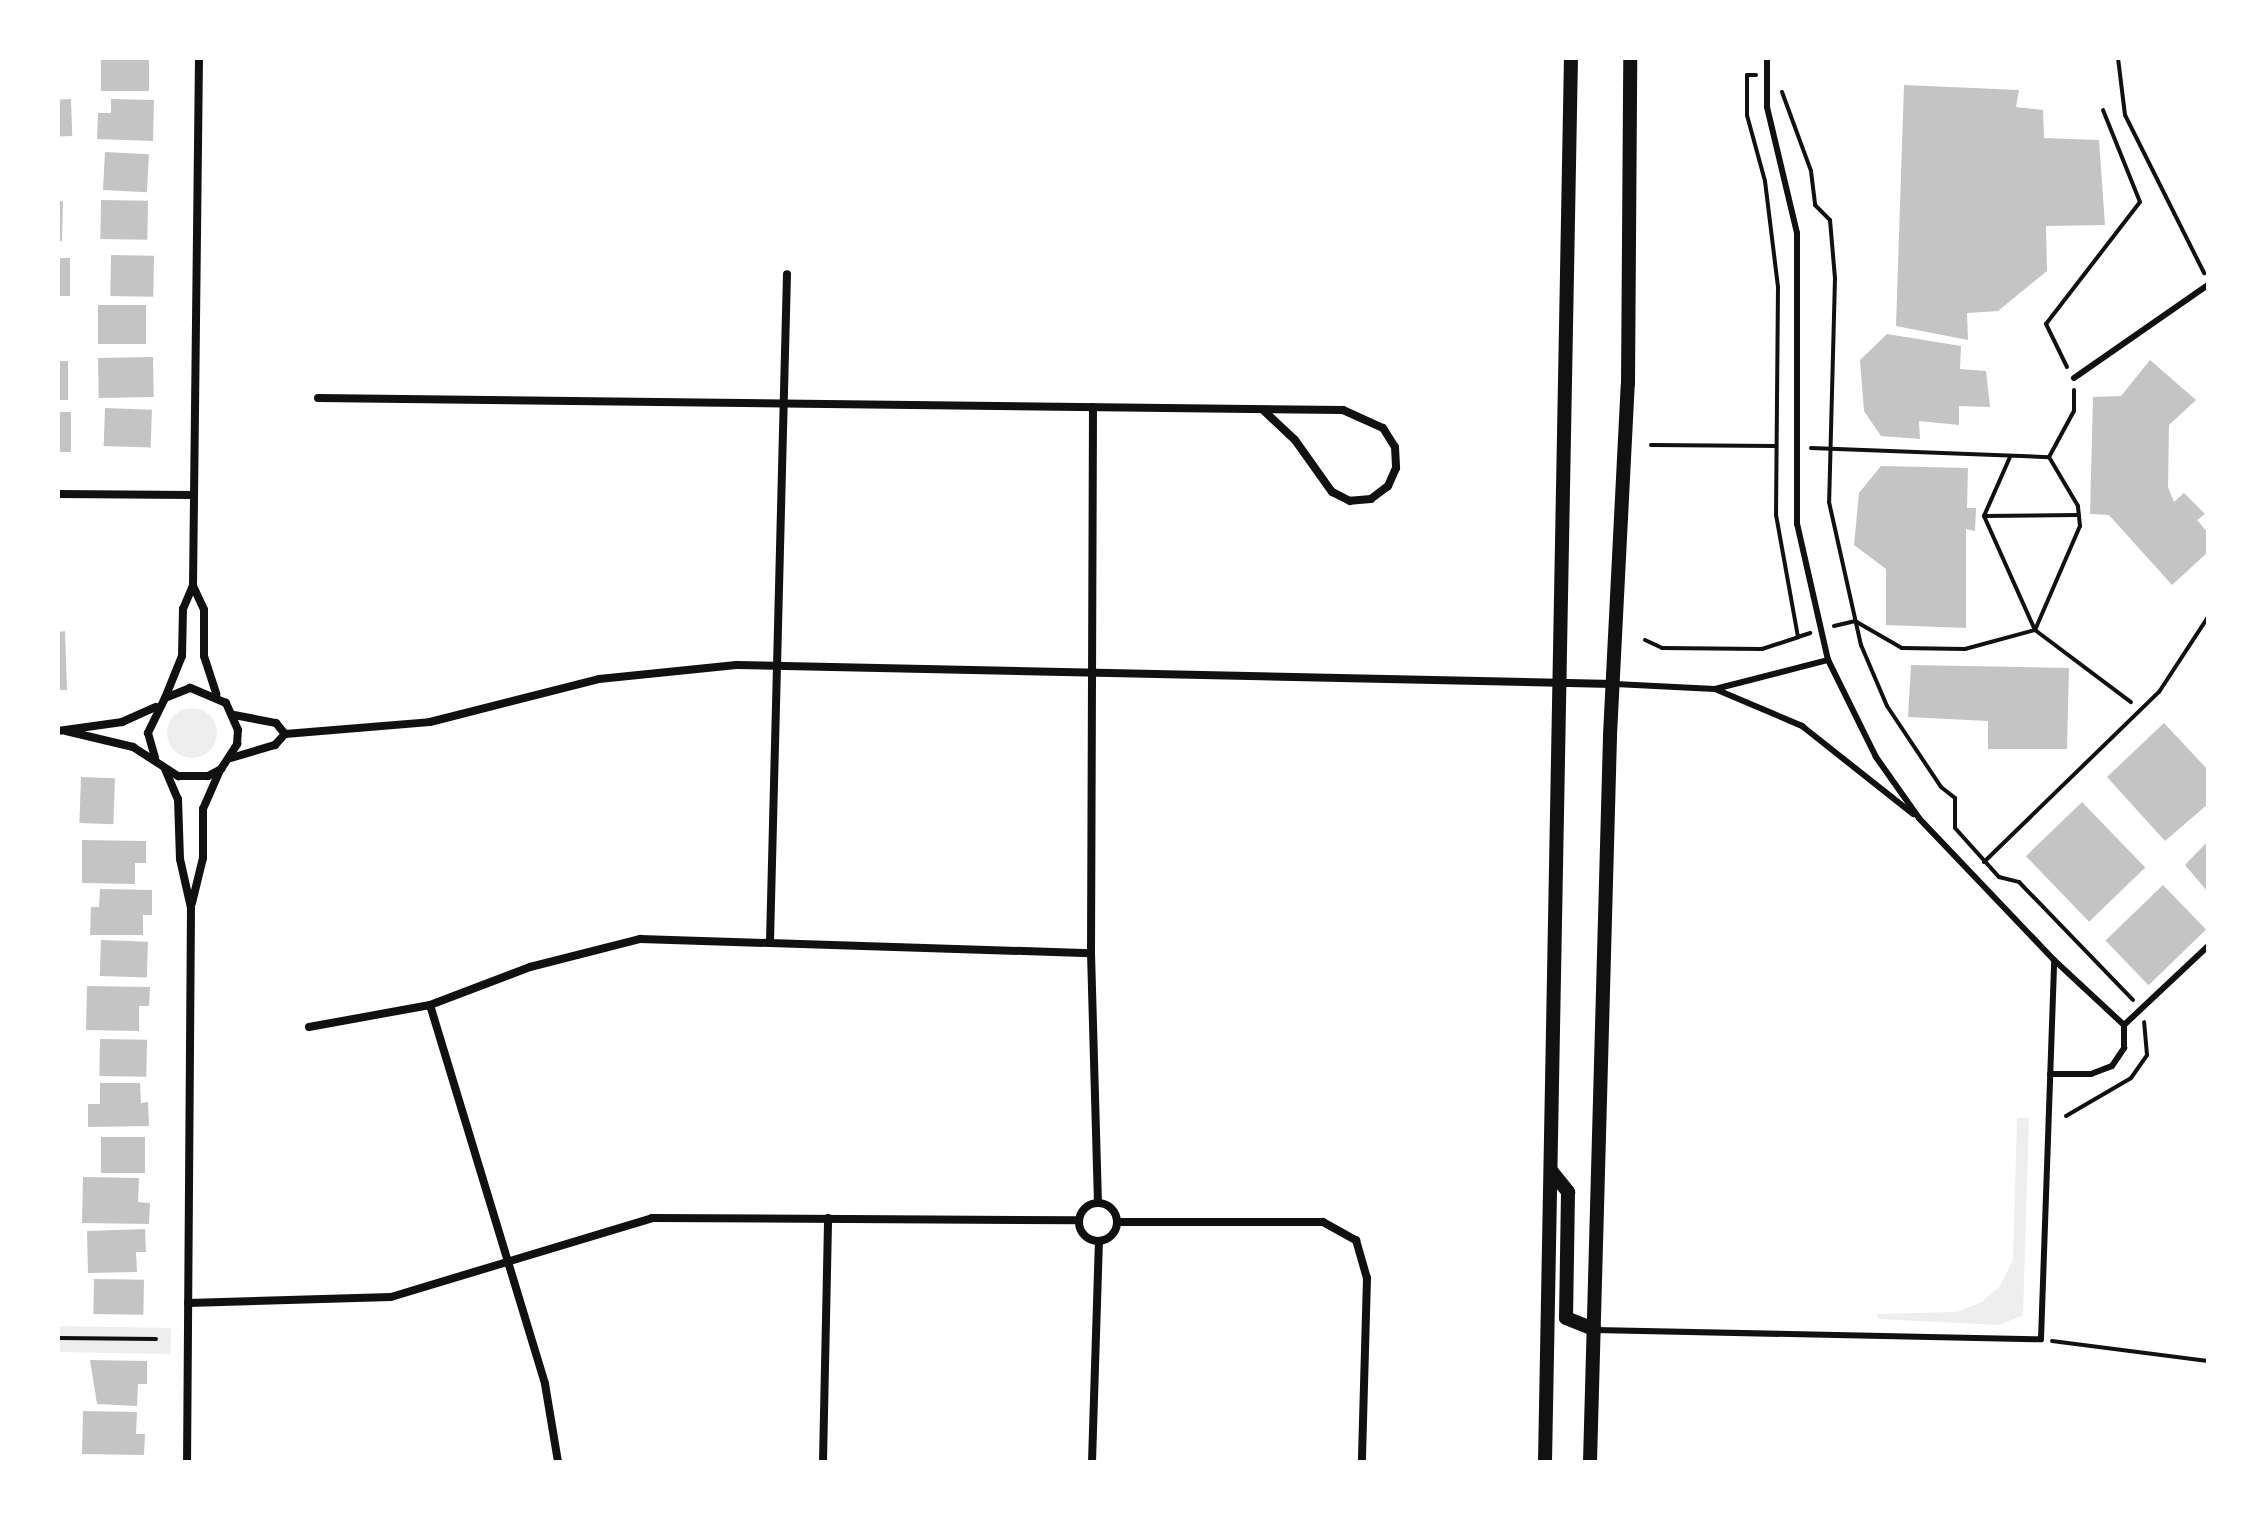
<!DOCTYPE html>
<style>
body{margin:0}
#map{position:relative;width:2266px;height:1520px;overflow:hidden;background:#fff;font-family:Figtree,sans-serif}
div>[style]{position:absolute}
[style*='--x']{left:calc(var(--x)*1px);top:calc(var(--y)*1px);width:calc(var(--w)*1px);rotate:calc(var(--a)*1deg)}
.green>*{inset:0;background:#eee;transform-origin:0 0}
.round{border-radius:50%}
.building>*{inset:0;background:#c4c4c4;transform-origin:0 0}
.path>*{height:4px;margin:-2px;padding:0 2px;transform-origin:2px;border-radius:2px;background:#111}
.service>*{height:6px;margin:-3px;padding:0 3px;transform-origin:3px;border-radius:3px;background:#111}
.minor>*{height:8px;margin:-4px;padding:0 4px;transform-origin:4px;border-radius:4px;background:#111}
.minor>.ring{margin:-4px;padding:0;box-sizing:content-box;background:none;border:8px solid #111;border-radius:50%}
.tertiary>*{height:14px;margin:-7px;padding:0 7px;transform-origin:7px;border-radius:7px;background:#111}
span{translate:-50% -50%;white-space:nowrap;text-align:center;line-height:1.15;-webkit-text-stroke:6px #fff;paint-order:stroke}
.frame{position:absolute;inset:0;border:60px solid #fff;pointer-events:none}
</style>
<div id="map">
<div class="green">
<i class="round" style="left:167px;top:708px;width:50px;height:50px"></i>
<i style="clip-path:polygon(2017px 1118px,2029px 1118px,2023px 1315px,2000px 1325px,1879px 1319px,1876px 1314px,1956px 1312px,1982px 1302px,2000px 1286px,2013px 1260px)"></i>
<i style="left:58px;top:1326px;width:113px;height:26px;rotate:1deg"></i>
</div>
<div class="building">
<i style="left:101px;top:58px;width:48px;height:33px"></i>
<i style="clip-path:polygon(1904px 85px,2019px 90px,2016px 107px,2043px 110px,2044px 138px,2099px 140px,2105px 225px,2046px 226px,2047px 271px,1998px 311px,1967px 313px,1968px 340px,1896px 326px)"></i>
<i style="left:71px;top:99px;width:37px;height:13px;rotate:88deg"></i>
<i style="clip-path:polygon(111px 99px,154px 100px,153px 141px,97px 139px,98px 113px,111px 113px)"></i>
<i style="left:105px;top:152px;width:44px;height:38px;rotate:3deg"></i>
<i style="left:101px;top:200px;width:47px;height:39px;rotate:1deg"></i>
<i style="clip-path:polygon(58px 201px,63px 201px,62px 241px,58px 241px)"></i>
<i style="left:111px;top:255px;width:43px;height:41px;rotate:1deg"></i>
<i style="left:58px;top:258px;width:12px;height:38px"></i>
<i style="left:98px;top:305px;width:48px;height:39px"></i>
<i style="clip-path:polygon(1887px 334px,1961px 346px,1960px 369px,1986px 371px,1990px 407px,1959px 406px,1959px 425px,1919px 421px,1920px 439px,1881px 436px,1864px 411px,1860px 360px)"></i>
<i style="left:153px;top:357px;width:40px;height:55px;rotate:89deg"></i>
<i style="clip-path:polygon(2150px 360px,2196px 400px,2169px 425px,2168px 487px,2174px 502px,2184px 493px,2205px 514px,2197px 520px,2208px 533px,2208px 552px,2172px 585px,2109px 515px,2090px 514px,2093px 397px,2121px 396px)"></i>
<i style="left:58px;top:361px;width:10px;height:39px"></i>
<i style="left:105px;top:408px;width:47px;height:38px;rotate:2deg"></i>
<i style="left:58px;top:412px;width:13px;height:40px"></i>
<i style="clip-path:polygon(1881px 466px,1968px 468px,1967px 508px,1976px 508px,1975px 531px,1966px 529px,1966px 628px,1886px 625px,1886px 569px,1854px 545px,1859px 493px)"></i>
<i style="clip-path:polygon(65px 631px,67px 690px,58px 690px,58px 632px)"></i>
<i style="clip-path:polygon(1911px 665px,2069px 668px,2067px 749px,1988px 749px,1988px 721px,1908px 717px)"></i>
<i style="clip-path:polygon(2164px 723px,2208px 770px,2208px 804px,2165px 841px,2107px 777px)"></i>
<i style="left:81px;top:777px;width:34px;height:46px;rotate:2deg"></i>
<i style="left:2082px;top:802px;width:91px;height:78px;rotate:46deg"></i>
<i style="clip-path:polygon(82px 840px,146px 841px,146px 863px,135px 863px,135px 884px,82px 883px)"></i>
<i style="clip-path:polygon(2208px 841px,2208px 892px,2185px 865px)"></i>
<i style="left:2163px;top:885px;width:62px;height:80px;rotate:46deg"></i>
<i style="clip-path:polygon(100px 889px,152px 890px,152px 915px,143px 915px,143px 935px,90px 935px,91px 907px,99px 907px)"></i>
<i style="left:101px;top:940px;width:47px;height:36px;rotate:2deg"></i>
<i style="clip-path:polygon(87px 986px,150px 987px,149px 1006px,139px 1006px,139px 1031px,86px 1030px)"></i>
<i style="left:100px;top:1039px;width:47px;height:37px;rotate:1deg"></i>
<i style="clip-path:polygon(100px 1083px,140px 1083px,141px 1103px,148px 1102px,149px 1126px,88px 1127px,88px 1104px,100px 1104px)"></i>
<i style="left:101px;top:1137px;width:44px;height:36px"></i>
<i style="clip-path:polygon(83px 1177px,139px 1178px,138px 1202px,150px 1203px,149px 1224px,82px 1223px)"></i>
<i style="clip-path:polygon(145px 1229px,146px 1252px,136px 1252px,137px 1272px,88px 1273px,87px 1231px)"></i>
<i style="left:94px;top:1279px;width:50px;height:35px;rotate:1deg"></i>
<i style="clip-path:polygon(90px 1360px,147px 1361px,147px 1384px,138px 1384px,137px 1406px,97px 1404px)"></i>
<i style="clip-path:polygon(83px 1411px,137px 1412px,136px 1434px,145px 1434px,144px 1455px,82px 1454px)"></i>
</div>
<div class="path">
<i style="--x:2118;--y:58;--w:57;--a:83"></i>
<i style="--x:2125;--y:115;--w:177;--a:63.4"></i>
<i style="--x:1782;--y:92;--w:84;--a:69.8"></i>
<i style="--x:1811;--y:171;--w:34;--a:83"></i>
<i style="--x:1815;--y:205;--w:21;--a:45"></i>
<i style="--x:1830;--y:220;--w:58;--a:85.1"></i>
<i style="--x:1835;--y:278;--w:224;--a:91.5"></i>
<i style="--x:1829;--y:502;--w:147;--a:77.4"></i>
<i style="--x:1861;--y:645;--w:66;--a:66.9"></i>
<i style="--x:1887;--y:706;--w:97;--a:56.3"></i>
<i style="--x:1941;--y:787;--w:18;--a:38"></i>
<i style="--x:1955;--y:798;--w:30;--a:90"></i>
<i style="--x:1955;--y:828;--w:66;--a:48.1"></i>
<i style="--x:1999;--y:877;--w:21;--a:14"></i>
<i style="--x:2019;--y:882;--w:164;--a:46"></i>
<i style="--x:2067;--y:367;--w:48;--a:-116"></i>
<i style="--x:2046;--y:324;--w:154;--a:-52.4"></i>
<i style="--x:2140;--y:202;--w:99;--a:-111.9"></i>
<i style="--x:1651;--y:445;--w:124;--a:0.5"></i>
<i style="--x:1811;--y:448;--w:238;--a:2.2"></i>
<i style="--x:2010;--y:457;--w:64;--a:113.8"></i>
<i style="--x:1984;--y:516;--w:125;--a:65.9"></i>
<i style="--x:2035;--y:630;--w:120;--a:36.9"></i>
<i style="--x:1984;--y:516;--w:95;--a:-0.6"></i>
<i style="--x:1834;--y:626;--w:22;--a:-13"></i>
<i style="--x:1855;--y:621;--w:54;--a:29.9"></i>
<i style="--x:1902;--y:648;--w:63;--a:0.9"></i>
<i style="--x:1965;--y:649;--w:73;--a:-15.2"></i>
<i style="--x:2035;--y:630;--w:113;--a:-66.6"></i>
<i style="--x:2080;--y:526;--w:20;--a:-96"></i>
<i style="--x:2078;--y:506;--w:57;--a:-120.6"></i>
<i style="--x:2049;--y:457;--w:52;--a:-61.5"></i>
<i style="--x:2074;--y:411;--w:21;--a:-90"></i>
<i style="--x:1798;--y:637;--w:13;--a:-18"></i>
<i style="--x:1645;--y:640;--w:19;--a:25"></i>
<i style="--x:1662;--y:648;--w:100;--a:0.6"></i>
<i style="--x:1762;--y:649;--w:38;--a:-18"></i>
<i style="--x:1798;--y:637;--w:124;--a:-100.2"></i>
<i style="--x:1776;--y:515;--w:228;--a:-89.5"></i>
<i style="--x:1778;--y:287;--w:107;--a:-97"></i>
<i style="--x:1765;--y:181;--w:68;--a:-105.3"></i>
<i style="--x:1747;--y:115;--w:40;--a:-90"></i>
<i style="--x:1747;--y:75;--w:9;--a:0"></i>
<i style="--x:1984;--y:862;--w:244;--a:-44.2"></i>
<i style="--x:2159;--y:692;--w:90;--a:-56.8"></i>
<i style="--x:2066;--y:1116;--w:75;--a:-30.3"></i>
<i style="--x:2131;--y:1078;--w:28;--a:-55"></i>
<i style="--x:2147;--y:1055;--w:33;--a:-95"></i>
<i style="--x:58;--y:1338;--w:98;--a:0.6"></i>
<i style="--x:2052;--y:1341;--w:157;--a:7.3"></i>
</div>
<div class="service">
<i style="--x:2074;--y:378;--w:163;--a:-34.8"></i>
<i style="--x:1615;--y:684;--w:100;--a:2.9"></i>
<i style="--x:1715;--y:689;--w:117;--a:-14.4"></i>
<i style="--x:1715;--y:689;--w:95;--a:23"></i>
<i style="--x:1802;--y:726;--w:142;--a:38.4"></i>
<i style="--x:2124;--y:1025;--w:115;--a:-43.2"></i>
<i style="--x:2050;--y:1074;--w:41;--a:0"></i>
<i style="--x:2091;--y:1074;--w:22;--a:-21"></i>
<i style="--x:2112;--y:1066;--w:22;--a:-56"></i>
<i style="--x:2124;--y:1048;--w:23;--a:-90"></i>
<i style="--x:2124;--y:1025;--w:96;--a:-137.1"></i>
<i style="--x:1595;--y:1330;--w:446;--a:1.2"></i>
<i style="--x:2041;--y:1339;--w:379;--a:-88"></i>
<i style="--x:2054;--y:960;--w:196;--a:-133.6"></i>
<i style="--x:1919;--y:818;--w:75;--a:-125.2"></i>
<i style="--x:1876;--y:757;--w:108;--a:-116.3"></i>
<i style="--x:1828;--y:660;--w:139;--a:-102.8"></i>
<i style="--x:1797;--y:524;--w:291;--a:-90"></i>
<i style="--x:1797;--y:233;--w:130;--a:-103.4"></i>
<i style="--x:1767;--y:107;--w:49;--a:-90"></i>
</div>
<div class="minor">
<i style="--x:318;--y:398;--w:1025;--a:0.67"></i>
<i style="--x:1343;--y:410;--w:44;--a:24.2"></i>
<i style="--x:1383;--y:428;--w:22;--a:58"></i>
<i style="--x:1395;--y:447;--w:21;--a:87"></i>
<i style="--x:1396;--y:468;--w:20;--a:114"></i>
<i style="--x:1388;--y:486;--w:21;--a:143"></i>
<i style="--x:1371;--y:499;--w:21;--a:175"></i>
<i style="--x:1350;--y:501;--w:20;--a:-153"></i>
<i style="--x:1332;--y:492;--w:64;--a:-125.4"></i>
<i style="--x:1295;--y:440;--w:44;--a:-136.8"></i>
<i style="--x:1093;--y:407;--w:546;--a:90.21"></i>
<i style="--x:1091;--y:953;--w:250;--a:88.4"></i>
<i style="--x:58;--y:494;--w:135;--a:0.4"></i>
<i style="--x:193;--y:586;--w:26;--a:65"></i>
<i style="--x:204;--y:610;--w:46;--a:90"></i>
<i style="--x:204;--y:656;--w:40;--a:72"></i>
<i style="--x:165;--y:698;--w:45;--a:-68"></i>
<i style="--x:182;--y:656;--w:47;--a:-88.8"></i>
<i style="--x:183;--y:609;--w:25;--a:-67"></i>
<i style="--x:193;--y:586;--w:528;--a:-89.35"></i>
<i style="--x:234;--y:715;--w:43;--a:10.8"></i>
<i style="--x:276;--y:723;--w:14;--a:51"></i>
<i style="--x:58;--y:731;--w:65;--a:-8"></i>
<i style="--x:122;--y:722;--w:37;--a:-24"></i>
<i style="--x:66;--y:731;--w:69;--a:13.4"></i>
<i style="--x:133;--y:747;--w:54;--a:32.8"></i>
<i style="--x:178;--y:776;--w:30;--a:0"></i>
<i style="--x:208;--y:776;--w:15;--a:-28"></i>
<i style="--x:221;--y:769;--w:30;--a:-57"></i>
<i style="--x:237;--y:744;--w:14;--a:-86"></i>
<i style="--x:238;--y:730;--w:30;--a:-114"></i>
<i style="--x:226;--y:703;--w:39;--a:-157"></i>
<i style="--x:190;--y:688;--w:27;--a:158"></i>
<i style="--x:165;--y:698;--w:39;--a:116"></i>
<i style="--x:148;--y:733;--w:26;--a:74"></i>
<i style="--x:285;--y:734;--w:145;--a:-4.7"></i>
<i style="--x:430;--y:722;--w:174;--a:-14.3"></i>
<i style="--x:599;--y:679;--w:138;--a:-5.8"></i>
<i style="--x:736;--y:665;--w:877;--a:1.24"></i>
<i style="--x:231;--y:758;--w:46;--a:-16.5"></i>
<i style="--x:275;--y:745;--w:15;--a:-48"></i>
<i style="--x:165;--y:769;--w:33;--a:67"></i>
<i style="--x:178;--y:799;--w:60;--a:88.1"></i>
<i style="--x:180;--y:859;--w:50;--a:77.3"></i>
<i style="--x:191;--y:908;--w:554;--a:90.41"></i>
<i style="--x:192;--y:903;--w:46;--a:-76.3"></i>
<i style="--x:203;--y:858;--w:49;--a:-90"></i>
<i style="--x:203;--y:809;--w:43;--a:-66.4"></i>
<i style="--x:770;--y:941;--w:667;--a:-88.54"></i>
<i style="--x:430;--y:1005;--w:396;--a:73.1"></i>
<i style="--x:545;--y:1384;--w:79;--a:80.5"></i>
<i style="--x:309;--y:1027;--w:123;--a:-10.3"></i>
<i style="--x:430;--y:1005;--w:107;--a:-20.8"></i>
<i style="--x:530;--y:967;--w:114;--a:-14.3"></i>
<i style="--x:640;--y:939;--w:451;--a:1.8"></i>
<i class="ring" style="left:1079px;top:1203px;width:30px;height:30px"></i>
<i style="--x:1117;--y:1222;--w:206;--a:0"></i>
<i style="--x:1323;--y:1222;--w:38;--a:29"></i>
<i style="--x:1356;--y:1240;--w:40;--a:74"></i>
<i style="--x:1367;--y:1278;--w:184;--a:91.6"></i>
<i style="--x:188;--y:1303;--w:203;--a:-1.7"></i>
<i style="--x:391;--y:1297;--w:273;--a:-16.8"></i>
<i style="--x:652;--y:1218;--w:427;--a:0.3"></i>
<i style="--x:823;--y:1462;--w:244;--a:-88.8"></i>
<i style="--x:1092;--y:1462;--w:221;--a:-88.2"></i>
</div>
<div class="tertiary">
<i style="--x:1552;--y:1172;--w:26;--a:51"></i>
<i style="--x:1568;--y:1192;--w:126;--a:90.9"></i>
<i style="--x:1566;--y:1318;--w:31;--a:22"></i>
<i style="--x:1545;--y:1462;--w:1404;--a:-88.94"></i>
<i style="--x:1590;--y:1462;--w:727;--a:-88.42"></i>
<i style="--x:1610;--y:735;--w:351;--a:-87.1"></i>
<i style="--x:1628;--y:384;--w:326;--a:-89.6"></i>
</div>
<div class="frame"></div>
</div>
